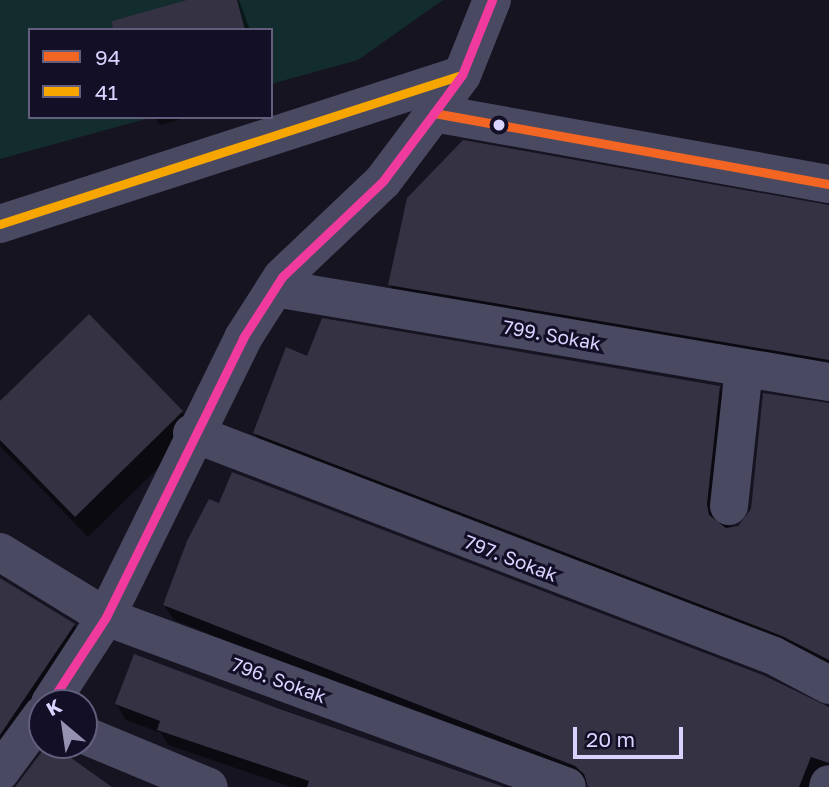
<!DOCTYPE html>
<style>
body{margin:0}
#map{position:relative;width:829px;height:787px;overflow:hidden;background:#161421;font-family:"Golos Text",sans-serif}
div>[style]{position:absolute}
[style*='--x']{left:calc(var(--x)*1px);top:calc(var(--y)*1px);width:calc(var(--w)*1px);rotate:calc(var(--a)*1deg)}
.green>*{inset:0;background:#132c2d}
.shadow>*{inset:0;background:#0007}
.building>*{inset:0;background:#343243}
.minor>*{height:38px;margin:-19px;padding:0 19px;transform-origin:19px;border-radius:19px;background:#4a4962}
.bus-1>*{height:9px;margin:-4.5px;padding:0 4.5px;transform-origin:4.5px;border-radius:4.5px;background:#f26522}
.bus-2>*{height:9px;margin:-4.5px;padding:0 4.5px;transform-origin:4.5px;border-radius:4.5px;background:#f7a600}
.bus-3>*{height:9px;margin:-4.5px;padding:0 4.5px;transform-origin:4.5px;border-radius:4.5px;background:#f13a9d}
.dots>*{width:19px;height:19px;translate:-50% -50%;box-sizing:border-box;border:4px solid #130f26;border-radius:50%}
span{translate:-50% -50%;white-space:nowrap;text-align:center;line-height:1.15;-webkit-text-stroke:6px #130f26;paint-order:stroke}
.street-label{font-size:19px;color:#d9d4ff}
.legend{position:absolute;left:28px;top:28px;width:245px;height:91px;box-sizing:border-box;background:#130f26;border:2px solid #625e7d;margin:0;padding:9px 12px;list-style:none;font-size:21px;color:#d9d4ff}
.legend li{display:flex;align-items:center;gap:14px;height:35px}
.legend b{width:35px;border:2px solid #625e7d}
.north{position:absolute;left:28px;top:689px;width:70px;height:70px;box-sizing:border-box;background:#130f26;border:2px solid #625e7d;border-radius:50%;rotate:331deg;font-size:19px;font-weight:700;line-height:28px;text-align:center;color:#d9d4ff}
.north::after{content:'';display:block;margin:auto;width:24px;height:32px;background:#9591b1;clip-path:polygon(50% 0,100% 100%,50% 72%,0 100%)}
.scale{position:absolute;left:573px;top:727px;width:110px;height:32px;box-sizing:border-box;border:4px solid #d9d4ff;border-top:0;padding-left:9px;font-size:21px;line-height:24px;white-space:nowrap;color:#d9d4ff;-webkit-text-stroke:5px #130f26;paint-order:stroke}
</style>
<div id="map">
<div class="green">
<i style="clip-path:polygon(0 0,443px 0,358px 60px,271px 84px,271px 30px,30px 30px,30px 117px,153px 117px,0 159px)"></i>
</div>
<div class="shadow">
<i style="clip-path:polygon(193px 0,239px 0,250px 30px,126px 30px)"></i>
<i style="clip-path:polygon(155px 117px,188px 117px,160px 125px)"></i>
<i style="clip-path:polygon(829px 207px,829px 377px,399px 300px,390px 285px)"></i>
<i style="clip-path:polygon(308px 358px,719px 387px,728px 403px,715px 522px,738px 528px,829px 404px,829px 672px,264px 448px,255px 433px)"></i>
<i style="clip-path:polygon(0 403px,182px 412px,194px 433px,88px 537px,0 446px)"></i>
<i style="clip-path:polygon(0 580px,74px 625px,83px 640px,0 761px)"></i>
<i style="clip-path:polygon(164px 605px,829px 706px,829px 782px,821px 787px,588px 787px,585px 782px,174px 620px)"></i>
<i style="clip-path:polygon(135px 656px,497px 787px,291px 787px,168px 745px,161px 733px,126px 720px,116px 704px)"></i>
</div>
<div class="building">
<i style="clip-path:polygon(187px 0,237px 0,245px 30px,113px 30px,112px 21px)"></i>
<i style="clip-path:polygon(463px 140px,829px 205px,829px 360px,388px 285px,407px 198px)"></i>
<i style="clip-path:polygon(89px 314px,183px 411px,75px 517px,0 440px,0 401px)"></i>
<i style="clip-path:polygon(322px 318px,720px 386px,707px 504px,709px 515px,726px 528px,738px 526px,751px 509px,763px 393px,829px 403px,829px 660px,782px 636px,253px 433px,286px 347px,307px 356px)"></i>
<i style="clip-path:polygon(232px 472px,765px 676px,829px 707px,829px 763px,811px 757px,799px 787px,588px 787px,584px 774px,575px 766px,163px 605px,187px 541px,209px 499px,219px 503px)"></i>
<i style="clip-path:polygon(0 578px,75px 624px,0 735px)"></i>
<i style="clip-path:polygon(134px 654px,277px 708px,504px 787px,307px 787px,309px 781px,157px 730px,160px 721px,115px 704px)"></i>
<i style="clip-path:polygon(47px 745px,53px 745px,112px 787px,15px 787px)"></i>
</div>
<div class="minor">
<i style="--x:434;--y:113;--w:401;--a:10.2"></i>
<i style="--x:0;--y:224;--w:485;--a:-17.9"></i>
<i style="--x:275;--y:288;--w:562;--a:9.63"></i>
<i style="--x:192;--y:433;--w:623;--a:20.96"></i>
<i style="--x:774;--y:656;--w:62;--a:27.8"></i>
<i style="--x:729;--y:506;--w:139;--a:-83.8"></i>
<i style="--x:0;--y:552;--w:124;--a:31.5"></i>
<i style="--x:106;--y:617;--w:491;--a:20.2"></i>
<i style="--x:50;--y:703;--w:103;--a:-56.9"></i>
<i style="--x:106;--y:617;--w:311;--a:-63.8"></i>
<i style="--x:243;--y:338;--w:72;--a:-57.4"></i>
<i style="--x:282;--y:277;--w:139;--a:-43.5"></i>
<i style="--x:383;--y:181;--w:85;--a:-53.1"></i>
<i style="--x:434;--y:113;--w:47;--a:-53.6"></i>
<i style="--x:462;--y:75;--w:81;--a:-68.2"></i>
<i style="--x:84;--y:735;--w:135;--a:22.6"></i>
<i style="--x:0;--y:772;--w:71;--a:-53.6"></i>
<i style="--x:828;--y:787;--w:3;--a:-72"></i>
</div>
<div class="bus-1">
<i style="--x:434;--y:113;--w:401;--a:10.2"></i>
</div>
<div class="bus-2">
<i style="--x:0;--y:224;--w:485;--a:-17.9"></i>
</div>
<div class="bus-3">
<i style="--x:50;--y:703;--w:103;--a:-56.9"></i>
<i style="--x:106;--y:617;--w:311;--a:-63.8"></i>
<i style="--x:243;--y:338;--w:72;--a:-57.4"></i>
<i style="--x:282;--y:277;--w:139;--a:-43.5"></i>
<i style="--x:383;--y:181;--w:85;--a:-53.1"></i>
<i style="--x:434;--y:113;--w:47;--a:-53.6"></i>
<i style="--x:462;--y:75;--w:81;--a:-68.2"></i>
</div>
<div class="dots">
<i style="left:499px;top:125px;background:#d9d4ff"></i>
</div>
<div class="street-label">
<span style="left:552px;top:335px;rotate:10deg">799. Sokak</span>
<span style="left:511px;top:558px;rotate:21deg">797. Sokak</span>
<span style="left:279px;top:680px;rotate:20deg">796. Sokak</span>
</div>
<ul class="legend">
<li><b style="height:9px;background:#f26522"></b>94</li>
<li><b style="height:9px;background:#f7a600"></b>41</li>
</ul>
<div class="north">K</div>
<div class="scale">20 m</div>
</div>
